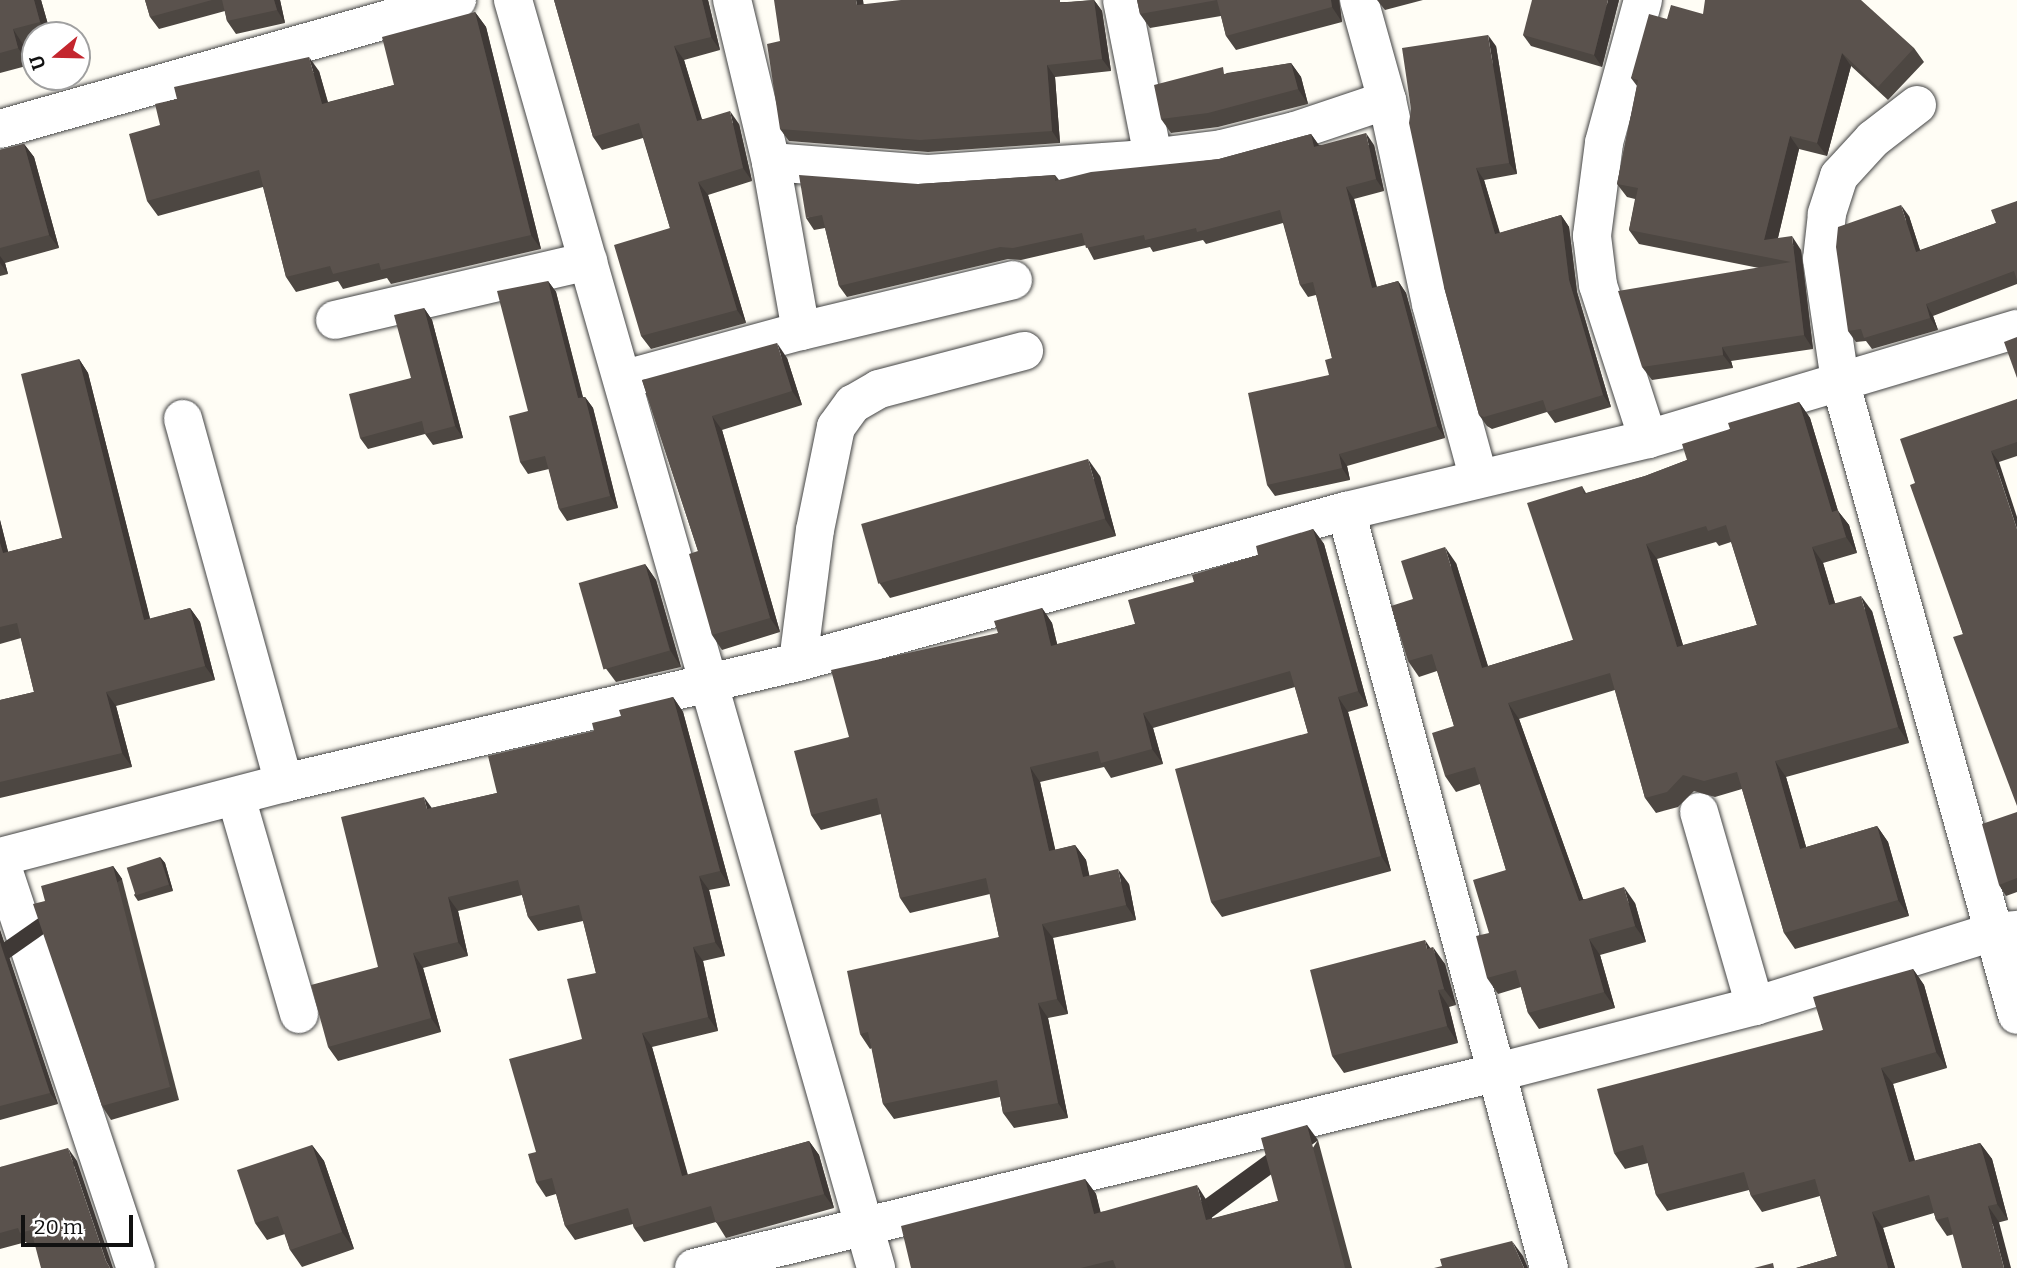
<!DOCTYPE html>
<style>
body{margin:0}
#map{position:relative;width:2017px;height:1268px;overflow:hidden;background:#fffdf5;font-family:Bitter,serif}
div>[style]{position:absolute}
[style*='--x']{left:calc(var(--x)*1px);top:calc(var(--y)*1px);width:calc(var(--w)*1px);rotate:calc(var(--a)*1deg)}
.roads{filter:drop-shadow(0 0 2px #444) drop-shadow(0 0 2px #444)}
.minor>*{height:38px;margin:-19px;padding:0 19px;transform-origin:19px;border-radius:19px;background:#fff}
.wall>*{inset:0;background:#4d4742}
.shaded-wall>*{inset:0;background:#3f3936;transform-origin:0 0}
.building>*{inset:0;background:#5a524d;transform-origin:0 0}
span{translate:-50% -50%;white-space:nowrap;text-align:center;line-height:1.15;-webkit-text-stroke:7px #fff;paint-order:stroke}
.north{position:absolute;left:21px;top:21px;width:70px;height:70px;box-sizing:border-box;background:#fff;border:2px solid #a0a0a0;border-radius:50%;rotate:251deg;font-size:19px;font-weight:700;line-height:28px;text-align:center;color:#111}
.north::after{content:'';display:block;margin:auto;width:24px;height:32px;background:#c4262e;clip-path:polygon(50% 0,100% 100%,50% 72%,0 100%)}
.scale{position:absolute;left:21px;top:1215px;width:112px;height:32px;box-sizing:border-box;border:4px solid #111;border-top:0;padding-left:9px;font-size:21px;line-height:24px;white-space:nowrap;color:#111;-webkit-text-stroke:5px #fff;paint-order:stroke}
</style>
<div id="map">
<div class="roads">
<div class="minor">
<i style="--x:513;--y:0;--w:1319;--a:74.02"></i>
<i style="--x:1122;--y:0;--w:160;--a:78.8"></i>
<i style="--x:1359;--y:0;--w:104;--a:74.4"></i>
<i style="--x:1387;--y:100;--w:209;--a:77.8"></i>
<i style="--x:1431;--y:304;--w:181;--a:74.7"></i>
<i style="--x:1643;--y:0;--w:148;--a:105.3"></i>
<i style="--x:1604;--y:143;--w:94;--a:97.4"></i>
<i style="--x:1592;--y:236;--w:49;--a:83"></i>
<i style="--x:1598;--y:285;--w:162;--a:72"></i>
<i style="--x:1917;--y:105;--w:56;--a:142.3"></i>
<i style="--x:1873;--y:139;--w:50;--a:132.6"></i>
<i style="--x:1839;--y:176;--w:40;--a:108"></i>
<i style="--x:1827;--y:214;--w:45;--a:96.3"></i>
<i style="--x:1822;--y:259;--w:123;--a:81.6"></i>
<i style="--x:1840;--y:381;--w:658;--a:74.4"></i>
<i style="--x:0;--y:129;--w:475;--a:-15.8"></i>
<i style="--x:771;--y:162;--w:157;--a:4.4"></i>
<i style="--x:928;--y:174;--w:205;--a:-3.9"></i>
<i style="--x:1133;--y:160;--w:90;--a:-7"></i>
<i style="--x:1222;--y:149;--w:75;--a:-13.9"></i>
<i style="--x:1295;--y:131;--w:97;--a:-18.6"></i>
<i style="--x:335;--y:320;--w:260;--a:-13.1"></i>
<i style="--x:801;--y:331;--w:218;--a:-13.5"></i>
<i style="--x:625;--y:379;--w:182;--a:-15.3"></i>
<i style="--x:801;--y:331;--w:172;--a:-100.1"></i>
<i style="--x:771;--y:162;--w:167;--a:-103.5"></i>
<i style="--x:183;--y:419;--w:378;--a:74.5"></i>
<i style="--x:1346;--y:511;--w:784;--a:74.99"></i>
<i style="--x:798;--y:662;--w:133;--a:-82.7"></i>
<i style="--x:815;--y:530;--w:105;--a:-78.5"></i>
<i style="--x:836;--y:427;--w:29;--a:-54"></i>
<i style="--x:853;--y:404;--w:30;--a:-30"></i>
<i style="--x:879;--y:389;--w:150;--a:-14.7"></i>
<i style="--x:236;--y:797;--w:226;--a:73.8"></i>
<i style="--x:1699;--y:812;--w:202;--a:73.9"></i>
<i style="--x:0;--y:857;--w:293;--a:-14.6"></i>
<i style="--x:284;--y:783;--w:528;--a:-13.25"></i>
<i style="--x:798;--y:662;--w:568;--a:-15.41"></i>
<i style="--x:1346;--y:511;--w:310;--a:-13.4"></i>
<i style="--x:1648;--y:439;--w:385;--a:-16.6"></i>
<i style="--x:0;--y:860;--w:430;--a:71.6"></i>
<i style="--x:694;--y:1268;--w:828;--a:-13.7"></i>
<i style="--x:1498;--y:1072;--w:265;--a:-14.4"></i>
<i style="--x:1755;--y:1006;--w:248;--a:-17.3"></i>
<i style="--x:1992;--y:932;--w:25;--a:-5"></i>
</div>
</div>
<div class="wall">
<i style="clip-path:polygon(0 0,41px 0,51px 35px,35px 35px,35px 43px,24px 46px,30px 65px,0 73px)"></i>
<i style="clip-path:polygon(145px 0,280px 0,285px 23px,236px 34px,227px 21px,225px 11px,159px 29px,150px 17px)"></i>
<i style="clip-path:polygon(554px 0,708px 0,720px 50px,684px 60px,702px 119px,739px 124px,752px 181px,708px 195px,746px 323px,651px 349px,641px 336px,670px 228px,643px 138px,602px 150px,593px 137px)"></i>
<i style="clip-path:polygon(1094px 0,1102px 11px,1111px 71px,1055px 77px,1060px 143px,928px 152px,789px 141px,780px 129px,780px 41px,864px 4px,1067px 2px)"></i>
<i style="clip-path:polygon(1137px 0,1339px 0,1342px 22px,1236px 50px,1226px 36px,1221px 16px,1150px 28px,1140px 14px)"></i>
<i style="clip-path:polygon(1377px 0,1423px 0,1385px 10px)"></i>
<i style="clip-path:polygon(1619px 0,1602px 67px,1531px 46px,1523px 35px)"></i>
<i style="clip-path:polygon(475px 12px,486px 27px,541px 249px,391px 284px,387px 278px,343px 289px,338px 281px,296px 292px,286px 277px,263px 187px,158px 216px,147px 201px,160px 125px,319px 71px,328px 102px,394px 85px)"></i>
<i style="clip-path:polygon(1667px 19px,1914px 48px,1924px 62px,1888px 100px,1851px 66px,1827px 156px,1799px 149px,1778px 238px,1801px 250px,1813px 349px,1731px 361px,1733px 368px,1652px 380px,1642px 367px,1759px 268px,1639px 244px,1629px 230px,1635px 199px,1627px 197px,1617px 184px,1637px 86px,1631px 78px)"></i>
<i style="clip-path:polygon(1496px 46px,1517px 174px,1484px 180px,1500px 233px,1561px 215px,1569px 227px,1577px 292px,1611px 407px,1555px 423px,1547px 412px,1492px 429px,1487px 426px,1479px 415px,1444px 287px)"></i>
<i style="clip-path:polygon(1291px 63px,1301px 77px,1308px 104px,1218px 127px,1171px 133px,1161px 119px,1227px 73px)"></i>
<i style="clip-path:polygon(1311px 134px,1319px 145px,1374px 145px,1384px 191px,1354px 199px,1377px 287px,1398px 281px,1406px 293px,1445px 438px,1347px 466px,1350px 480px,1275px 496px,1267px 485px,1329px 375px,1332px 358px,1316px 295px,1308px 297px,1300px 285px,1283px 223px,1206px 244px,1203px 240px,1153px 252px,1150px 247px,1094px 260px,1086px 245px,1021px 260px,1008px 259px,847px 297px,839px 286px,825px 228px,814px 230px,806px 218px,918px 184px,1055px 175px,1059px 180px,1219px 159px)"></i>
<i style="clip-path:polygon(24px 144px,34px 157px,59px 248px,5px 263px,8px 274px,0 276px,0 150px)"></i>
<i style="clip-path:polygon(2017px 201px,2017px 284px,1933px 316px,1938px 330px,1872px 349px,1866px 341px,1856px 342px,1848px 331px,1909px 216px,1920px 250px,1996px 223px)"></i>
<i style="clip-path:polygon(548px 281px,556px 292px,583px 397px,585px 397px,593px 408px,618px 508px,567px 521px,559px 509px,549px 469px,528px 474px,520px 462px)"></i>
<i style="clip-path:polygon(424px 308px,432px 320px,463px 438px,433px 445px,425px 434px,368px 449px,360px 438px,411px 378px)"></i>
<i style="clip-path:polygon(787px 358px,802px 405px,722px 430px,780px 632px,722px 650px,712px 635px,698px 551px,642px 380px)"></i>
<i style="clip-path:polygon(79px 359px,88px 373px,150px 619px,190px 608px,200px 622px,215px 680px,116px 706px,132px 767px,0 798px,0 700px,34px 692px,21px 638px,0 644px,0 520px,8px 552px,62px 538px)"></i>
<i style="clip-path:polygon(2017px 399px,2017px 456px,1999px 462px,1963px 634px,1915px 483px)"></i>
<i style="clip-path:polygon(evenodd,1799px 402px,1810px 418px,1838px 511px,1849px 525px,1857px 553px,1823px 563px,1835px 603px,1872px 611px,1909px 743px,1786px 777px,1806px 847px,1877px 826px,1888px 842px,1909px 916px,1795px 949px,1784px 933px,1742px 789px,1715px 797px,1694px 791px,1678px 807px,1656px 813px,1645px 798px,1615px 690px,1519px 719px,1583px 899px,1635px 903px,1646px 942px,1600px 955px,1615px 1008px,1539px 1029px,1528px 1013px,1521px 987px,1498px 994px,1487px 978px,1489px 933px,1506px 870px,1480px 784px,1456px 792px,1445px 776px,1454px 726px,1437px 671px,1419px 677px,1408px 661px,1413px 599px,1456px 563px,1488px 666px,1573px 640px,1582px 486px,1586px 493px,1645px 476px,1687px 460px,1730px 429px,1799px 402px,1716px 542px,1719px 546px,1731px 542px,1757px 625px,1683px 645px,1657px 559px,1716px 542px)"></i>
<i style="clip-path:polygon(1100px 476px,1116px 536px,890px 598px,878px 581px)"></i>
<i style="clip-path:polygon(1313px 529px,1324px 544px,1368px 706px,1348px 712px,1391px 871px,1222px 917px,1211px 902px,1308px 733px,1295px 687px,1153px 728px,1163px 764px,1111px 778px,1104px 767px,1040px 782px,1055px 850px,1075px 845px,1086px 860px,1089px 876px,1129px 884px,1136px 920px,1053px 938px,1068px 1014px,1048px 1018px,1068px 1118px,1014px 1128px,1003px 1113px,1000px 1097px,894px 1119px,883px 1104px,872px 1048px,870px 1049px,860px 1034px,999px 937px,990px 894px,910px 913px,900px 898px,881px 814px,821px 830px,811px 815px,849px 737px,998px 633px,1042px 608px,1052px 623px,1057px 644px,1135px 624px,1194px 582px,1258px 555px)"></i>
<i style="clip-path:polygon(645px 564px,656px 580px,681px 667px,616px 682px,604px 666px)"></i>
<i style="clip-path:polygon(673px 697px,683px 712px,730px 886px,709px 890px,725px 956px,703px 961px,718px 1031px,652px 1047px,688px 1175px,809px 1141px,819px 1155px,834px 1208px,726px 1238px,716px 1222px,644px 1242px,634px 1228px,633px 1224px,575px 1240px,565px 1226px,556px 1194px,546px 1197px,536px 1182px,536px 1152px,582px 1039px,596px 973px,583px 921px,538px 931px,528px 917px,522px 895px,458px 911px,468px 956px,423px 968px,441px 1032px,338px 1061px,328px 1047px,378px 967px,431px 808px,497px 793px,594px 731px,621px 716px)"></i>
<i style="clip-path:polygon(2017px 812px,2017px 892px,2006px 896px,1999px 885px)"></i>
<i style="clip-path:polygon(160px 857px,165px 863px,173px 891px,138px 901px,134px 895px)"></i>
<i style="clip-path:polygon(113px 866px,122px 879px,179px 1100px,111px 1120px,102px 1106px,45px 901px)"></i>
<i style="clip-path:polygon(0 930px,58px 1104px,0 1120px)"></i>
<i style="clip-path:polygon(1430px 948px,1445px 964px,1456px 1005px,1449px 1007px,1458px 1043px,1344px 1073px,1332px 1056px)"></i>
<i style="clip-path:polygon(1913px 969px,1924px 985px,1947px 1068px,1893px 1084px,1915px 1161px,1980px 1143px,1992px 1159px,2008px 1220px,1947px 1236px,1936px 1220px,1934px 1213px,1883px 1228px,1895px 1268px,1796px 1268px,1837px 1256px,1820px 1196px,1762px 1212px,1751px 1196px,1749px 1190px,1667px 1211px,1656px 1195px,1648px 1163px,1625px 1169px,1614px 1153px,1823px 1030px)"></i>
<i style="clip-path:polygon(1318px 1140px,1352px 1268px,911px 1268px,1085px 1179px,1096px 1194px,1100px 1212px,1207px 1201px,1212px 1219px,1278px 1201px)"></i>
<i style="clip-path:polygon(312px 1145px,324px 1161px,354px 1249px,302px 1267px,290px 1250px,285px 1234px,267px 1240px,255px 1223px)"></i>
<i style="clip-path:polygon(77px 1161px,35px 1245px,29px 1247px,26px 1242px,0 1249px,0 1167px)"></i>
</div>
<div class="shaded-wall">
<i style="clip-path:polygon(34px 0,41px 0,51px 35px,49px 35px,40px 22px)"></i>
<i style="clip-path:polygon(274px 0,280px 0,285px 23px,277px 10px)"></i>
<i style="clip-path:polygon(702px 0,708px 0,720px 50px,711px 37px)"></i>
<i style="clip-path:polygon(856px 0,863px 0,866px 17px,857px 5px)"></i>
<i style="clip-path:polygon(1094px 0,1102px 11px,1111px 71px,1102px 59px)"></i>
<i style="clip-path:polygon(1331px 0,1339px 0,1342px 22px,1332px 7px)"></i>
<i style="clip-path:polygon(1608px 0,1619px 0,1602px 67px,1594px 55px)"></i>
<i style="clip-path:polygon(475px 12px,486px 27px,541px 249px,531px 235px)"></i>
<i style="clip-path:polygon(13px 29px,24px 46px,30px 65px,18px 48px)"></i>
<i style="clip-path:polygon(1488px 35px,1496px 46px,1517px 174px,1509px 163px)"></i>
<i style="clip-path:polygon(674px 46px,684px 60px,706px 134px,697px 121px)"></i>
<i style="clip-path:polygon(1842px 53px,1851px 66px,1827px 156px,1817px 143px)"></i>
<i style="clip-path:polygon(309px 57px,319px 71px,332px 118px,322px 104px)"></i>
<i style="clip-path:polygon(1291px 63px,1301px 77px,1308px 104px,1298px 89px)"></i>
<i style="clip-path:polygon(1047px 65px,1055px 77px,1060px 143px,1052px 131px)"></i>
<i style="clip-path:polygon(730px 111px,739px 124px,752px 181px,743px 168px)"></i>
<i style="clip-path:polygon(1366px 133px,1374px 145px,1384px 191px,1376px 179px)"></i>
<i style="clip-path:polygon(1311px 134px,1319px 146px,1314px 147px)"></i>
<i style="clip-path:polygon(1790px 136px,1799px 149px,1774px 254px,1764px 240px)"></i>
<i style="clip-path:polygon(24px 144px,34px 157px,59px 248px,49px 235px)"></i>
<i style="clip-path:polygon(1476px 168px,1484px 180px,1503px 245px,1495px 234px)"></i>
<i style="clip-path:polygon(698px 182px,708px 195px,746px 323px,737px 310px)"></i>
<i style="clip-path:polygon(1346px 187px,1354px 199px,1380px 300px,1372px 288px)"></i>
<i style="clip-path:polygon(1901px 205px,1909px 216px,1924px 263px,1916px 252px)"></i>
<i style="clip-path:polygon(1561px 215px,1569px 227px,1577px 292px,1611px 407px,1603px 395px,1569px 280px)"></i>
<i style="clip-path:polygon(1792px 236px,1801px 250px,1813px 349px,1804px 335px)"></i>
<i style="clip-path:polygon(0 256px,5px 263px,8px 274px,0 263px)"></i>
<i style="clip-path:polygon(548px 281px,556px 292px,586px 410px,578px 398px)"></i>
<i style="clip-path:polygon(1398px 281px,1406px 293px,1445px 438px,1437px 426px)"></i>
<i style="clip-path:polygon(1926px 304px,1933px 316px,1938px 330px,1930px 318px)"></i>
<i style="clip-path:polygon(424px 308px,432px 320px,463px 438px,455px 426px)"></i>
<i style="clip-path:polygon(777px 343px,787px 358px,802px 405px,792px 391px)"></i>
<i style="clip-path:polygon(1722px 347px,1731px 361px,1733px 368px,1723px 355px)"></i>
<i style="clip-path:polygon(79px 359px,88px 373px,154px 634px,144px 620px)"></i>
<i style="clip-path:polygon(585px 397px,593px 408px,618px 508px,610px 496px)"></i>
<i style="clip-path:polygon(1799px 402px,1810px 418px,1838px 511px,1849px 525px,1857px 553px,1846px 537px,1832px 512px)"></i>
<i style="clip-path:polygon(712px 416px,722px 430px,780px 632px,770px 618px)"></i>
<i style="clip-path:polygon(1991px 451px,1999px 462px,2017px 517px,2017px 529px)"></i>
<i style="clip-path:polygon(1339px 454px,1347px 466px,1350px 480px,1342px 468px)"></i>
<i style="clip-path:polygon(1088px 459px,1100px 476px,1116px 536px,1105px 519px)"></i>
<i style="clip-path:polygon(0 520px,12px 567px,3px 553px,0 543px)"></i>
<i style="clip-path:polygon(1313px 529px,1324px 544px,1368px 706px,1358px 691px)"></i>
<i style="clip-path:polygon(1646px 544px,1657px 559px,1688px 662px,1677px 647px)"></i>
<i style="clip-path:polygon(1445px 547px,1456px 563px,1493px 683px,1482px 668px)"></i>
<i style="clip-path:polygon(1812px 547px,1823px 563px,1840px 620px,1829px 605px)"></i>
<i style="clip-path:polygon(645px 564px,656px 580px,681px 667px,670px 650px)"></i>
<i style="clip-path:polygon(1861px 596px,1872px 611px,1909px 743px,1898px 727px)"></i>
<i style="clip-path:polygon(190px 608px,200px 622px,215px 680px,205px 666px)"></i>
<i style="clip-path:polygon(1042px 608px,1052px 623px,1061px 660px,1051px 646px)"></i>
<i style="clip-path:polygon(106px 692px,116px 706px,132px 767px,122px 753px)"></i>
<i style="clip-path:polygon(673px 697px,683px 712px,730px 886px,720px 871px)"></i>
<i style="clip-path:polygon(1338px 697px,1348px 712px,1391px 871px,1381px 856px)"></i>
<i style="clip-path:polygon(1508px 703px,1519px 719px,1589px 916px,1579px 901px)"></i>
<i style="clip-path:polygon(1143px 713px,1153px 728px,1163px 764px,1152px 749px)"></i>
<i style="clip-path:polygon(1775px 761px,1786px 777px,1811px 864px,1800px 849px)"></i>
<i style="clip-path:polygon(1030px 767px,1040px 782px,1059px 866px,1049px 851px)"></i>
<i style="clip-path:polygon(424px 797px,434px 811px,427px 809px)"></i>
<i style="clip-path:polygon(1877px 826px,1888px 842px,1909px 916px,1898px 900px)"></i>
<i style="clip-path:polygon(1075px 845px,1086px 860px,1093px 892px,1083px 877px)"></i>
<i style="clip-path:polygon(160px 857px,165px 863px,173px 891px,169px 885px)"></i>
<i style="left:113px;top:866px;width:16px;height:228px;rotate:55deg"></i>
<i style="clip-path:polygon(1118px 869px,1129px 884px,1136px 920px,1126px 905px)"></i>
<i style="clip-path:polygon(699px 876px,709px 890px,725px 956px,715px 942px)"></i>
<i style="clip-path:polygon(1624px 887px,1635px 903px,1646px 942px,1635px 926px)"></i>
<i style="clip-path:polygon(448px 897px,458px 911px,468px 956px,458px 942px)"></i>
<i style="clip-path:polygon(1042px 924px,1053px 938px,1068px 1014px,1057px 999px)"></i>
<i style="clip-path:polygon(0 930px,58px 1104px,50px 1093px,0 942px)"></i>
<i style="clip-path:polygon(1589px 939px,1600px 955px,1615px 1008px,1604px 992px)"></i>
<i style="clip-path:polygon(1425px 940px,1435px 955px,1433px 947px,1445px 964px,1456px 1005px,1444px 989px,1427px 949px)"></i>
<i style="clip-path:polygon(693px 947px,703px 961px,718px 1031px,708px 1017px)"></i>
<i style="clip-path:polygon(413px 953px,423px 968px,441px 1032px,431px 1018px)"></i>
<i style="clip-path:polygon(1913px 969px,1924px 985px,1947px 1068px,1936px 1052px)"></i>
<i style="clip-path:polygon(1438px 990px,1449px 1007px,1458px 1043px,1447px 1026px)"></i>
<i style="clip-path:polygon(1038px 1003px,1048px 1018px,1068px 1118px,1058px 1103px)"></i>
<i style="clip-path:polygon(642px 1033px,652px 1047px,692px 1191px,682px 1176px)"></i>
<i style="clip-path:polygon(1881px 1068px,1893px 1084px,1920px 1179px,1909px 1162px)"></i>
<i style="left:1307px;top:1125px;width:19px;height:148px;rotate:54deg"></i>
<i style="clip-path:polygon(809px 1141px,819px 1155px,834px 1208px,824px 1194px)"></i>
<i style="clip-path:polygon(1980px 1143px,1992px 1159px,2008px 1220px,1997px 1204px)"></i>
<i style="clip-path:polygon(312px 1145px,324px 1161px,354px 1249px,342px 1232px)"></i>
<i style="clip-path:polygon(68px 1148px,77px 1161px,113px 1268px,110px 1268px,106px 1261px)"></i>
<i style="clip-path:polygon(1085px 1179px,1096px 1194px,1105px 1229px,1094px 1214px)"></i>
<i style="clip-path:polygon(1197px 1185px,1207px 1201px,1217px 1236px,1206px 1220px)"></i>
<i style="clip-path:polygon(1988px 1206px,1999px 1222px,2011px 1268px,2004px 1268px)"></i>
<i style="clip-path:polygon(1872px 1212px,1883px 1228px,1895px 1268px,1888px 1268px)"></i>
<i style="clip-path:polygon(1512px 1241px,1523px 1256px,1528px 1268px,1524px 1268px)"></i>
</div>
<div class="building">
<i style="clip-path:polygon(0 0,34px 0,40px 22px,13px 29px,18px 48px,0 53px)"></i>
<i style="clip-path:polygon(145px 0,212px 0,150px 17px)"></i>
<i style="clip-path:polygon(222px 0,274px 0,277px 10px,227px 21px)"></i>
<i style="clip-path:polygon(554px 0,702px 0,711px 37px,674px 46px,697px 121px,730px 111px,743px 168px,698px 182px,737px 310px,641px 336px,614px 245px,670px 228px,639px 123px,593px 137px)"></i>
<i style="clip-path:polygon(774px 0,856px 0,857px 5px,901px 0,1060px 0,1060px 3px,1094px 0,1102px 59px,1047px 65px,1052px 131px,920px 140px,780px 129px,767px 44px,780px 41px)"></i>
<i style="clip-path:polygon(1137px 0,1331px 0,1332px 7px,1226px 36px,1217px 0,1140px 14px)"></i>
<i style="clip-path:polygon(1532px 0,1608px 0,1594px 55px,1523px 35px)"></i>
<i style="clip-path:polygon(1705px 0,1861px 0,1914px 48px,1878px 87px,1842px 53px,1817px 143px,1790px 136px,1764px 240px,1792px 236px,1804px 335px,1722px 347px,1723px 355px,1642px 367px,1618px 291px,1791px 262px,1629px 230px,1638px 188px,1617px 184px,1638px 80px,1631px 78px,1649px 14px,1667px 19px,1671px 5px,1703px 14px)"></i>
<i style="clip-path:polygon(475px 12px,531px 235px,381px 270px,379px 263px,333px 274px,330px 266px,286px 277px,259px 170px,147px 201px,129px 134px,160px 125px,155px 104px,177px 99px,174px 87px,309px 57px,322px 104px,394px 85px,382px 37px)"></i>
<i style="clip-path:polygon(1488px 35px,1509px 163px,1476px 168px,1495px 234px,1561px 215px,1569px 280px,1603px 395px,1547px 412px,1543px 400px,1484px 417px,1479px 415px,1444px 287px,1409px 123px,1411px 109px,1402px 48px)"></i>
<i style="clip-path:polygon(1291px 63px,1298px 89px,1208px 113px,1161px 119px,1154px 85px,1223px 67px,1224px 74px)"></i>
<i style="clip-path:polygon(1366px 133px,1376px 179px,1346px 187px,1372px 288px,1398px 281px,1437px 426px,1339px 454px,1342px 468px,1267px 485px,1248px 393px,1329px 375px,1325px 360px,1332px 358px,1313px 282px,1300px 285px,1280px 210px,1197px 232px,1196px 228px,1145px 240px,1144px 235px,1086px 248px,1082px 233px,1013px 248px,1000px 247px,839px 286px,822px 215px,806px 218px,799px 175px,918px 184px,1055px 175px,1055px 181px,1091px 172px,1219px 159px,1311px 134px,1314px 147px)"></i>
<i style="clip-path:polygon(24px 144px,49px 235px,0 248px,0 150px)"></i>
<i style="clip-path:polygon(2017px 201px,2017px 280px,2014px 271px,1926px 304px,1930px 318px,1864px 338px,1861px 329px,1848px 331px,1836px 247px,1838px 227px,1901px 205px,1916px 252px,1996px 223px,1991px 210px)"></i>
<i style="clip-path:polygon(548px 281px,578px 398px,585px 397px,610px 496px,559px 509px,545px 456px,520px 462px,509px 416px,528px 411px,497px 291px)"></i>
<i style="clip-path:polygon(424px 308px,455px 426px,425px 434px,422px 421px,360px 438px,349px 394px,411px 378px,394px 315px)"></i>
<i style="clip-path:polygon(2017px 337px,2017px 378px,2004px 342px)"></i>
<i style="clip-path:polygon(777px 343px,792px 391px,712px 416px,770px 618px,712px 635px,689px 554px,698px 551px,642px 380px)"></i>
<i style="clip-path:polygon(79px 359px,144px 620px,190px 608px,205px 666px,106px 692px,122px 753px,0 782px,0 700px,34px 692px,17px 623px,0 627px,0 543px,3px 553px,62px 538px,21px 374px)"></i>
<i style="clip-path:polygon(2017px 399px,2017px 442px,1991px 451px,2017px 529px,2017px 806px,1953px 637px,1963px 634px,1910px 485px,1915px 483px,1900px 439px)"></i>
<i style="clip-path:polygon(evenodd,1799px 402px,1832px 512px,1838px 510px,1846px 537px,1812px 547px,1829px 605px,1861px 596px,1898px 727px,1775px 761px,1800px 849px,1877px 826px,1898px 900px,1784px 933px,1737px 772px,1704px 781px,1683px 775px,1667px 792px,1645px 798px,1610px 673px,1508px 703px,1579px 901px,1624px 887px,1635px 926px,1589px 939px,1604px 992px,1528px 1013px,1516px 970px,1487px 978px,1476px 936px,1489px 933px,1473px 880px,1506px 870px,1475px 767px,1445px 776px,1432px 733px,1454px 726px,1432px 654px,1408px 661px,1391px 606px,1413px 599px,1401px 561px,1445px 547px,1482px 668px,1573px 640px,1527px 503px,1582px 486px,1584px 494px,1645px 476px,1687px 460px,1682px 444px,1730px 429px,1728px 423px,1799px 402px,1726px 525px,1757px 625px,1677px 647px,1646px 544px,1706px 526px,1708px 531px,1726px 525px)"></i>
<i style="left:1088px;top:459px;width:62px;height:236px;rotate:74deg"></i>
<i style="clip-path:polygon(1313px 529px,1358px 691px,1338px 697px,1381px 856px,1211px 902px,1175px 769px,1308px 733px,1290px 671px,1143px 713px,1152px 749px,1101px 763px,1098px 751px,1030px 767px,1049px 851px,1075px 845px,1083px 877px,1118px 869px,1126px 905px,1042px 924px,1057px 999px,1038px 1003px,1058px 1103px,1003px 1113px,997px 1080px,883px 1104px,868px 1032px,860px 1034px,847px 971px,999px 937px,986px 878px,900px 898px,877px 798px,811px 815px,794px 751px,849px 737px,831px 670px,998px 633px,994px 621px,1042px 608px,1051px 646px,1135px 624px,1128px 600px,1194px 582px,1192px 575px,1258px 555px,1256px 546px)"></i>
<i style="left:645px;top:564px;width:90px;height:69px;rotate:74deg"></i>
<i style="clip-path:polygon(673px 697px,720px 871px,699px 876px,715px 942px,693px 947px,708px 1017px,642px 1033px,682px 1176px,809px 1141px,824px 1194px,716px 1223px,711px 1206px,634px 1228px,628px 1208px,565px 1226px,552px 1178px,536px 1182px,528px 1154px,536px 1152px,509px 1059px,582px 1039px,567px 979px,596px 973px,579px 905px,528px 917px,518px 880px,448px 897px,458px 942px,413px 953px,431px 1018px,328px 1047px,311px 985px,378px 967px,341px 817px,424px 797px,427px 809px,497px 793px,488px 756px,594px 731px,592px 723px,621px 716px,619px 710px)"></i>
<i style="clip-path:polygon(2017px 812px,2017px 878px,1999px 885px,1982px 824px)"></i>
<i style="left:160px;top:857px;width:29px;height:35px;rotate:72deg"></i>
<i style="clip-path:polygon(113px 866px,170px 1087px,102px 1106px,33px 904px,45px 901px,41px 886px)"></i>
<i style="clip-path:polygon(1425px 940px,1427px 949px,1433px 947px,1444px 989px,1438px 990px,1447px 1026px,1332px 1056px,1310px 970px)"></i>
<i style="clip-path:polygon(0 942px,50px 1093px,0 1106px)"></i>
<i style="clip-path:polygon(1913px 969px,1936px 1052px,1881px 1068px,1909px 1162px,1980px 1143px,1997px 1204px,1988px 1206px,2004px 1268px,1962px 1268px,1948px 1217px,1936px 1220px,1929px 1195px,1872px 1212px,1888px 1268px,1796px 1268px,1837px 1256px,1815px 1179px,1751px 1196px,1744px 1172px,1656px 1195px,1643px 1145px,1614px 1153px,1597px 1089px,1823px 1030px,1813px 997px)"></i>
<i style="clip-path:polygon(1307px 1125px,1345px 1268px,1116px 1268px,1113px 1260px,1081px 1268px,911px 1268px,901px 1226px,1085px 1179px,1094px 1214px,1197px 1185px,1206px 1220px,1278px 1201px,1261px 1138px)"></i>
<i style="clip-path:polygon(312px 1145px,342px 1232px,290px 1250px,278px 1216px,255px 1223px,237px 1170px)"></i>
<i style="clip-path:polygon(68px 1148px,106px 1261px,110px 1268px,41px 1268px,31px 1230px,20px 1233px,18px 1228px,0 1233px,0 1167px)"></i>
<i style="clip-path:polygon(1512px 1241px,1524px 1268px,1434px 1268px,1442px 1266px,1440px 1259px)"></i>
<i style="clip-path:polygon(1773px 1263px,1774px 1268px,1754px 1268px)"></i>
</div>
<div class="north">U</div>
<div class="scale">20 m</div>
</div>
